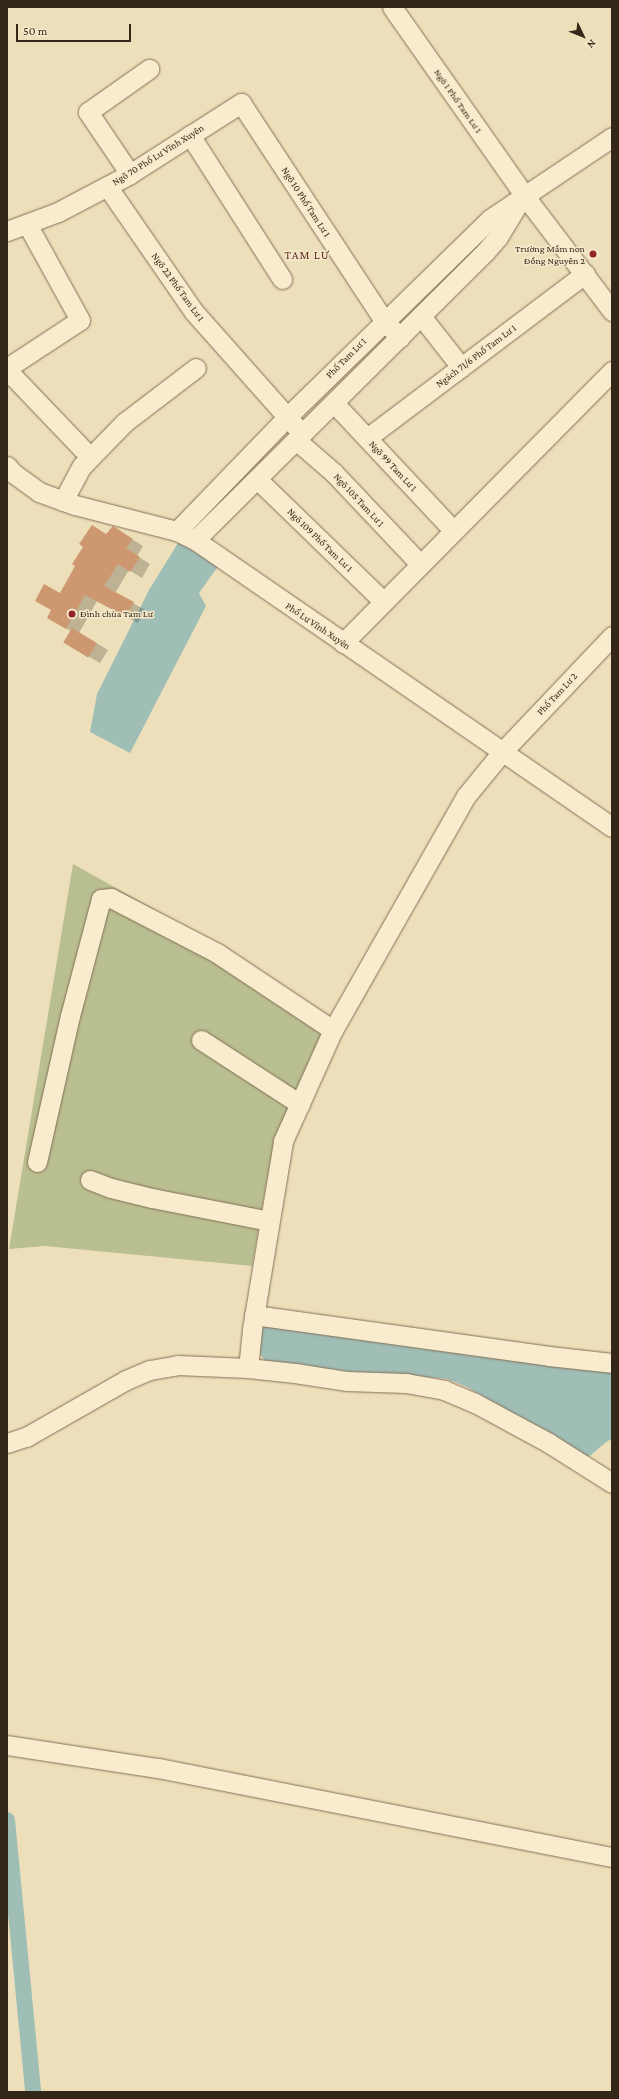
<!DOCTYPE html>
<meta charset="utf-8">
<style>
body{margin:0}
#map{position:relative;width:619px;height:2099px;overflow:hidden;background:#eedfbb;font-family:"Crimson Pro",serif}
div>[style]{position:absolute}
[style*='--x']{left:calc(var(--x)*1px);top:calc(var(--y)*1px);width:calc(var(--w)*1px);rotate:calc(var(--a)*1deg)}
.cemetery>*{inset:0;background:#b9bf90}
.water>*{inset:0;background:#9fbeb6}
.shadow>*{inset:0;background:#0003}
.canal>*{height:16px;margin:-8px;padding:0 8px;transform-origin:8px;border-radius:8px;background:#9fbeb6}
.building>*{inset:0;background:#cd9770;transform-origin:0 0}
.roads{filter:drop-shadow(0 0 1px #856f55) drop-shadow(0 0 1px #856f55)}
.minor>*{height:19px;margin:-9.5px;padding:0 9.5px;transform-origin:9.5px;border-radius:9.5px;background:#f9ecce}
.dots>*{width:11px;height:11px;translate:-50% -50%;box-sizing:border-box;border:2px solid #f5e9cb;border-radius:50%}
span{translate:-50% -50%;white-space:nowrap;text-align:center;line-height:1.15;-webkit-text-stroke:3px #f5e9cb;paint-order:stroke}
.street-label{font-size:10px;color:#33271a}
.poi-label{font-size:10px;color:#33271a}
.right{translate:-100% -50%;text-align:right}
.left{translate:0 -50%;text-align:left}
.quarter-label{font-size:12px;color:#602919;letter-spacing:1px}
.frame{position:absolute;inset:0;border:8px solid #33271a;pointer-events:none}
.north{position:absolute;left:563px;top:16px;width:40px;height:40px;-webkit-text-stroke:3px #f5e9cb;paint-order:stroke;rotate:133deg;font-size:11px;font-weight:700;line-height:16px;text-align:center;color:#33271a}
.north::after{content:'';display:block;margin:auto;width:14px;height:18px;background:#33271a;clip-path:polygon(50% 0,100% 100%,50% 72%,0 100%)}
.scale{position:absolute;left:16px;top:24px;width:115px;height:18px;box-sizing:border-box;border:2px solid #33271a;border-top:0;padding-left:5px;font-size:12px;line-height:14px;white-space:nowrap;color:#33271a;-webkit-text-stroke:3px #f5e9cb;paint-order:stroke}
</style>
<div id="map">
<div class="cemetery">
<i style="clip-path:polygon(73px 864px,211px 941px,332px 1018px,282px 1128px,269px 1169px,252px 1266px,45px 1246px,9px 1249px)"></i>
</div>
<div class="water">
<i style="clip-path:polygon(183px 535px,219px 565px,199px 593px,206px 606px,130px 753px,90px 732px,97px 694px,149px 590px)"></i>
<i style="clip-path:polygon(261px 1323px,612px 1369px,612px 1439px,606px 1442px,591px 1455px,585px 1457px,467px 1387px,447px 1379px,428px 1377px,346px 1373px,265px 1361px,258px 1351px)"></i>
</div>
<div class="shadow">
<i style="clip-path:polygon(124px 534px,143px 546px,137px 556px,150px 564px,142px 578px,129px 570px,115px 593px,145px 610px,138px 623px,97px 601px,79px 633px,108px 650px,100px 663px,64px 642px,71px 631px,48px 618px,107px 535px)"></i>
</div>
<div class="canal">
<i style="--x:7;--y:1820;--w:273;--a:84.5"></i>
</div>
<div class="building">
<i style="clip-path:polygon(92px 525px,106px 534px,113px 526px,133px 539px,126px 548px,140px 557px,130px 572px,118px 564px,104px 586px,134px 602px,126px 617px,85px 595px,66px 629px,47px 618px,51px 610px,35px 601px,44px 584px,60px 593px,75px 566px,72px 564px,83px 547px,79px 544px)"></i>
<i style="left:72px;top:628px;width:29px;height:17px;rotate:31deg"></i>
</div>
<div class="roads">
<div class="minor">
<i style="--x:392;--y:7;--w:230;--a:54.9"></i>
<i style="--x:524;--y:195;--w:146;--a:52.8"></i>
<i style="--x:190;--y:135;--w:171;--a:57.4"></i>
<i style="--x:130;--y:174;--w:75;--a:-124.1"></i>
<i style="--x:88;--y:112;--w:75;--a:-35.2"></i>
<i style="--x:107;--y:186;--w:153;--a:55.4"></i>
<i style="--x:194;--y:312;--w:154;--a:48.4"></i>
<i style="--x:7;--y:231;--w:54;--a:-20.4"></i>
<i style="--x:58;--y:212;--w:81;--a:-27.8"></i>
<i style="--x:130;--y:174;--w:132;--a:-32.6"></i>
<i style="--x:241;--y:103;--w:261;--a:56.7"></i>
<i style="--x:384;--y:321;--w:23;--a:45"></i>
<i style="--x:421;--y:316;--w:65;--a:51.9"></i>
<i style="--x:7;--y:368;--w:87;--a:-33.3"></i>
<i style="--x:80;--y:320;--w:110;--a:-118.9"></i>
<i style="--x:7;--y:370;--w:120;--a:46.3"></i>
<i style="--x:334;--y:403;--w:174;--a:46.9"></i>
<i style="--x:367;--y:438;--w:273;--a:-37"></i>
<i style="--x:296;--y:440;--w:49;--a:40.9"></i>
<i style="--x:333;--y:472;--w:127;--a:46.6"></i>
<i style="--x:7;--y:466;--w:9;--a:49"></i>
<i style="--x:13;--y:473;--w:32;--a:36"></i>
<i style="--x:39;--y:492;--w:38;--a:20"></i>
<i style="--x:75;--y:505;--w:105;--a:14.3"></i>
<i style="--x:177;--y:531;--w:20;--a:27"></i>
<i style="--x:195;--y:540;--w:506;--a:34.54"></i>
<i style="--x:257;--y:479;--w:175;--a:44.1"></i>
<i style="--x:63;--y:501;--w:40;--a:-62"></i>
<i style="--x:82;--y:466;--w:62;--a:-45.7"></i>
<i style="--x:125;--y:422;--w:89;--a:-37.3"></i>
<i style="--x:177;--y:531;--w:157;--a:-46"></i>
<i style="--x:286;--y:418;--w:285;--a:-44.3"></i>
<i style="--x:490;--y:219;--w:147;--a:-33.9"></i>
<i style="--x:195;--y:540;--w:409;--a:-44.8"></i>
<i style="--x:485;--y:252;--w:20;--a:-49"></i>
<i style="--x:498;--y:237;--w:42;--a:-58.6"></i>
<i style="--x:343;--y:643;--w:383;--a:-45.3"></i>
<i style="--x:201;--y:1040;--w:118;--a:32.9"></i>
<i style="--x:37;--y:1162;--w:150;--a:-77.3"></i>
<i style="--x:70;--y:1016;--w:121;--a:-75.2"></i>
<i style="--x:101;--y:899;--w:10;--a:-6"></i>
<i style="--x:111;--y:898;--w:119;--a:27.4"></i>
<i style="--x:217;--y:953;--w:139;--a:33.6"></i>
<i style="--x:90;--y:1180;--w:22;--a:21"></i>
<i style="--x:111;--y:1188;--w:42;--a:13.7"></i>
<i style="--x:152;--y:1198;--w:119;--a:11.1"></i>
<i style="--x:254;--y:1315;--w:298;--a:7.9"></i>
<i style="--x:549;--y:1356;--w:63;--a:6.3"></i>
<i style="--x:248;--y:1368;--w:39;--a:-84"></i>
<i style="--x:252;--y:1329;--w:191;--a:-80.6"></i>
<i style="--x:283;--y:1141;--w:122;--a:-65.8"></i>
<i style="--x:333;--y:1030;--w:269;--a:-60.4"></i>
<i style="--x:466;--y:796;--w:57;--a:-50.7"></i>
<i style="--x:502;--y:752;--w:160;--a:-46.5"></i>
<i style="--x:7;--y:1443;--w:20;--a:-18"></i>
<i style="--x:26;--y:1437;--w:115;--a:-29.7"></i>
<i style="--x:126;--y:1380;--w:26;--a:-23"></i>
<i style="--x:150;--y:1370;--w:27;--a:-10"></i>
<i style="--x:177;--y:1365;--w:71;--a:2.4"></i>
<i style="--x:248;--y:1368;--w:47;--a:6.1"></i>
<i style="--x:295;--y:1373;--w:53;--a:8.7"></i>
<i style="--x:347;--y:1381;--w:59;--a:1.9"></i>
<i style="--x:406;--y:1383;--w:39;--a:10"></i>
<i style="--x:444;--y:1390;--w:34;--a:23"></i>
<i style="--x:475;--y:1403;--w:84;--a:28.4"></i>
<i style="--x:549;--y:1443;--w:75;--a:32.4"></i>
<i style="--x:7;--y:1745;--w:153;--a:8.7"></i>
<i style="--x:158;--y:1768;--w:463;--a:11.1"></i>
</div>
</div>
<div class="dots">
<i style="left:593px;top:254px;background:#942525"></i>
<i style="left:72px;top:614px;background:#942525"></i>
</div>
<div class="street-label">
<span style="left:458px;top:101px;rotate:55deg">Ngõ 1 Phố Tam Lư 1</span>
<span style="left:158px;top:155px;rotate:-32deg">Ngõ 70 Phố Lư Vĩnh Xuyên</span>
<span style="left:306px;top:202px;rotate:57deg">Ngõ 10 Phố Tam Lư 1</span>
<span style="left:178px;top:287px;rotate:54deg">Ngõ 22 Phố Tam Lư 1</span>
<span style="left:476px;top:356px;rotate:-37deg">Ngách 71/6 Phố Tam Lư 1</span>
<span style="left:346px;top:358px;rotate:-45deg">Phố Tam Lư 1</span>
<span style="left:393px;top:466px;rotate:47deg">Ngõ 99 Tam Lư 1</span>
<span style="left:359px;top:500px;rotate:47deg">Ngõ 105 Tam Lư 1</span>
<span style="left:320px;top:540px;rotate:44deg">Ngõ 109 Phố Tam Lư 1</span>
<span style="left:318px;top:626px;rotate:34deg">Phố Lư Vĩnh Xuyên</span>
<span style="left:557px;top:694px;rotate:-47deg">Phố Tam Lư 2</span>
</div>
<div class="poi-label">
<span class="right" style="left:585px;top:254px">Trường Mầm non<br>Đồng Nguyên 2</span>
<span class="left" style="left:80px;top:614px">Đình chùa Tam Lư</span>
</div>
<div class="quarter-label">
<span style="left:307px;top:256px">TAM LƯ</span>
</div>
<div class="frame"></div>
<div class="north">N</div>
<div class="scale">50 m</div>
</div>
